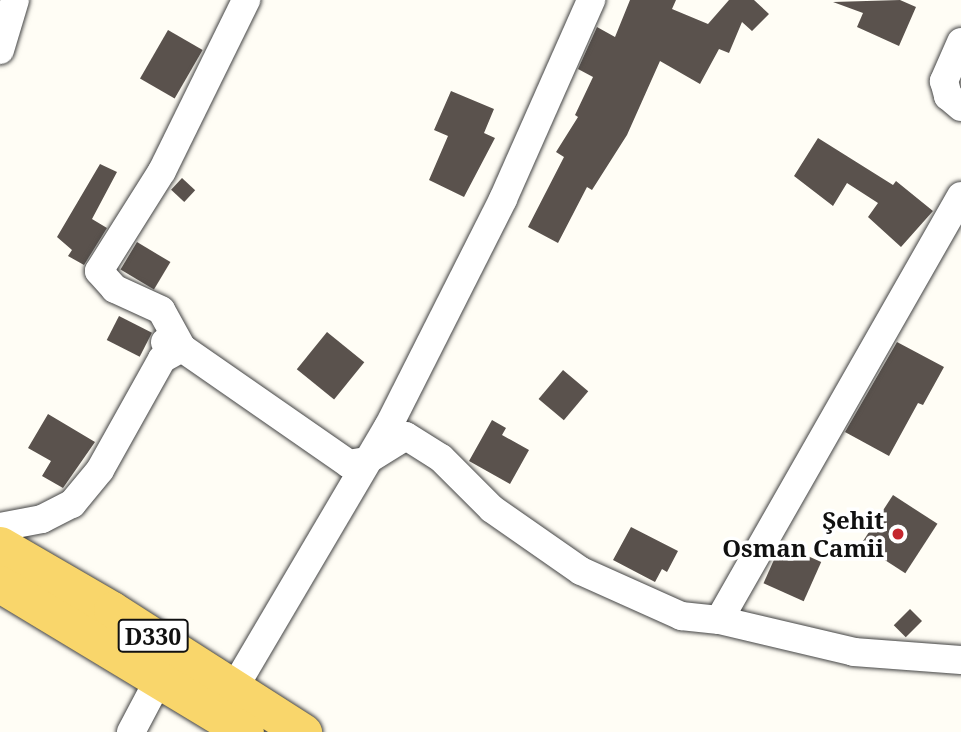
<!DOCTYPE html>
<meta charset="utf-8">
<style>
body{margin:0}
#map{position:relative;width:961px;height:732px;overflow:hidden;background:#fffdf5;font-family:"Noto Serif",serif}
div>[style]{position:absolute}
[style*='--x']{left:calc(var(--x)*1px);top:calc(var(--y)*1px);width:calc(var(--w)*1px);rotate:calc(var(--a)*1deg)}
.building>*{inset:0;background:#5a524d;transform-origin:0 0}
.roads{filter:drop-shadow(0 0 2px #444) drop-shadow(0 0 2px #444)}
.minor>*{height:28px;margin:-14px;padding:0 14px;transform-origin:14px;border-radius:14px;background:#fff}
.major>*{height:37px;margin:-18.5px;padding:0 18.5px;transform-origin:18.5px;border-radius:18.5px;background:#f9d66b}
.dots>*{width:19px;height:19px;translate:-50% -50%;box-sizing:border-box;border:4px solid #fff;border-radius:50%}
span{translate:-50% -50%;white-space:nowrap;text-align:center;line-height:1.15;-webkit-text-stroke:7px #fff;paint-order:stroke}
.shield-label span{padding:2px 5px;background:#fff;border:2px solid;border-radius:5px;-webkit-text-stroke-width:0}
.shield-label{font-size:23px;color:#111;font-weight:700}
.poi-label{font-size:24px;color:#111;font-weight:700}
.right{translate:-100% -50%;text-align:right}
</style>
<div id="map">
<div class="building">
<i style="clip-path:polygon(630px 0,676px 0,672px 9px,708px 24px,729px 0,754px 0,769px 14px,752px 31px,742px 22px,729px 53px,719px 49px,700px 84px,660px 61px,627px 135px,592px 190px,587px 187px,558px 243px,528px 227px,564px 157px,556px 152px,578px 117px,575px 115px,593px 77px,578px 69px,597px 27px,615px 37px)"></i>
<i style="clip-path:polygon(900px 0,916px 7px,899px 46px,857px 27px,863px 13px,833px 2px)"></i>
<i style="left:168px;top:30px;width:40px;height:56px;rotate:30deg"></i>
<i style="clip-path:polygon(451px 91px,494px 109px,484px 133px,495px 138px,464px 197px,429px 180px,448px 136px,434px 130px)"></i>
<i style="clip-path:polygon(818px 138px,893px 185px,896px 181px,933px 211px,901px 247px,868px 217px,878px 203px,847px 183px,833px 206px,794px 176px)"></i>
<i style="clip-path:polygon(100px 164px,117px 172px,92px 219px,107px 228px,84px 265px,68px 256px,72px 250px,57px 237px)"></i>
<i style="left:182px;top:178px;width:18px;height:16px;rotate:43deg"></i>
<i style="left:137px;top:242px;width:39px;height:32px;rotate:31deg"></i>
<i style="left:119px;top:316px;width:37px;height:27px;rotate:27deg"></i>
<i style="left:327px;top:332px;width:48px;height:48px;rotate:39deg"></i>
<i style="clip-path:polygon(897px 342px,944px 367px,923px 405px,918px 403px,889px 456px,845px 432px)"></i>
<i style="left:563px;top:370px;width:33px;height:38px;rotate:40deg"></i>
<i style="clip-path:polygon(48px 414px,95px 442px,63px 488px,42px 476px,51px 461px,28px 448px)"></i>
<i style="clip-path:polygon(492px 420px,506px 428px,502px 435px,529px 450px,510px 484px,469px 461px)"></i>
<i style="left:893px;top:495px;width:53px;height:59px;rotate:33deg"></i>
<i style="clip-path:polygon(631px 527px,678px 551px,667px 572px,662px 569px,655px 582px,613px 560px)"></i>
<i style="left:781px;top:544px;width:44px;height:43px;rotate:24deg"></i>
<i style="left:910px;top:609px;width:17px;height:23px;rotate:45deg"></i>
</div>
<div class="roads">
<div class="minor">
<i style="--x:961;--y:42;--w:43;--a:113.6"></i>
<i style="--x:944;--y:81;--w:16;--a:75"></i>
<i style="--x:948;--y:96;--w:17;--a:40"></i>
<i style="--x:0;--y:50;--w:52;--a:-73.3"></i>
<i style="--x:961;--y:196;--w:488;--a:119.7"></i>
<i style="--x:719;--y:620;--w:139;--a:13.3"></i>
<i style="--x:854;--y:652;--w:107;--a:4.3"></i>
<i style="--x:165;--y:342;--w:18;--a:19"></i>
<i style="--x:182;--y:348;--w:203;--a:34.8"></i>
<i style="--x:349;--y:464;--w:17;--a:-10"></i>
<i style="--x:366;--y:461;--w:47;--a:-32"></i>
<i style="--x:406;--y:436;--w:41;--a:32.2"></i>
<i style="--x:441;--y:458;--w:72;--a:45"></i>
<i style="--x:492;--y:509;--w:108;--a:34.9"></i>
<i style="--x:581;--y:571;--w:110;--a:24.2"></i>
<i style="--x:681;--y:616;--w:38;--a:6"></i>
<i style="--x:0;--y:527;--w:43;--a:-10.8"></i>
<i style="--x:42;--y:519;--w:34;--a:-27"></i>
<i style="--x:72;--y:504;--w:44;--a:-50.5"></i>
<i style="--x:100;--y:470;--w:127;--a:-60.8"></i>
<i style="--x:162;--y:359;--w:23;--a:-29"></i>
<i style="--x:182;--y:348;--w:43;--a:-118.9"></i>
<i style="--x:161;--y:310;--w:51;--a:-155.5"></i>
<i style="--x:115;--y:289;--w:24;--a:-132"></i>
<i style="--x:99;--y:271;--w:118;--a:-57.8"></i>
<i style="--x:162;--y:171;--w:191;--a:-63.8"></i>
<i style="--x:234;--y:688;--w:303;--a:-59.5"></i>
<i style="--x:388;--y:427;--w:255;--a:-63.2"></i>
<i style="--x:503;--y:199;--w:218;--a:-66.1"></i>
<i style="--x:131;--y:732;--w:60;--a:-62.2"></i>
</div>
<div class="major">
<i style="--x:0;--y:545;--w:129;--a:30.1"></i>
<i style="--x:112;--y:610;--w:227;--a:32.6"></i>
<i style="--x:0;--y:584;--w:286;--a:31.1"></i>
</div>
</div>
<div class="dots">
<i style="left:898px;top:534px;background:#c4262e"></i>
</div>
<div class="shield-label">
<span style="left:153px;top:636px">D330</span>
</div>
<div class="poi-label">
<span class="right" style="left:884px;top:534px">Şehit<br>Osman Camii</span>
</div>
</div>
